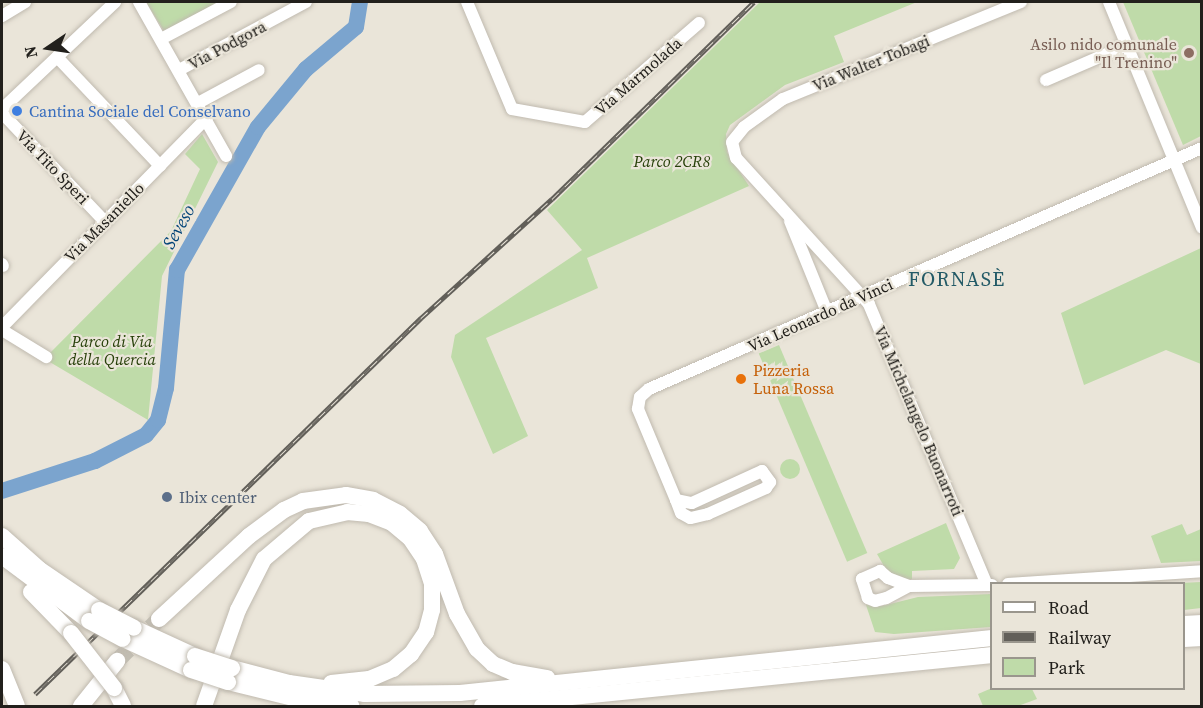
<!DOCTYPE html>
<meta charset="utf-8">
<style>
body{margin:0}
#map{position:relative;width:1203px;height:708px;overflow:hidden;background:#eae5d9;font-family:"Source Serif 4",serif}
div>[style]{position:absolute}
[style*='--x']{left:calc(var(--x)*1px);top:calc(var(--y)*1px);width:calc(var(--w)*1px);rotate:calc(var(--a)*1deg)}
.green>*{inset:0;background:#bfdba9;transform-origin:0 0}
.round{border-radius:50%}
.river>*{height:16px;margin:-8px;padding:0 8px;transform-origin:8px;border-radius:8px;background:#7ba4ce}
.highway-tunnel>*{height:16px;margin-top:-8px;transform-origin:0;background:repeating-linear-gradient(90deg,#c2beb3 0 16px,transparent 0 24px)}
.roads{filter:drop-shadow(0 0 2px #c0baaf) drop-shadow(0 0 2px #c0baaf)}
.minor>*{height:12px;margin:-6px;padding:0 6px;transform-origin:6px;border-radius:6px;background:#fff}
.highway>*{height:16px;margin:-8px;padding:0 8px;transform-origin:8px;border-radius:8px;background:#fff}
.rail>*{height:5px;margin-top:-2.5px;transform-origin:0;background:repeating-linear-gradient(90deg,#eae5d9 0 9px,#625f59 0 18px);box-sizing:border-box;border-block:2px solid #625f59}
.bridges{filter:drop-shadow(0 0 2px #c0baaf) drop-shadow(0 0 2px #c0baaf)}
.highway-bridge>*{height:16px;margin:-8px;padding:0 8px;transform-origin:8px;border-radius:8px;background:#fff}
.dots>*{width:16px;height:16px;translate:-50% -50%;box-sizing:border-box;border:3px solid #eae5d9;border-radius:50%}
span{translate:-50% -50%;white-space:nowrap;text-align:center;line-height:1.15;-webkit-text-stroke:4.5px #eae5d9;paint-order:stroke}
.education-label{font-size:16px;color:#785e54}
.right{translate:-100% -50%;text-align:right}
.street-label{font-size:16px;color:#22201c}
.shop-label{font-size:16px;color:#366cbe}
.left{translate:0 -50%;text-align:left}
.park-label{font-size:16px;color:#274009;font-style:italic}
.food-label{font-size:16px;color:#c56008}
.service-label{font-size:16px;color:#4e5e75}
.water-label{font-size:18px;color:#014377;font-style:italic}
.quarter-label{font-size:20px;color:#235a66;letter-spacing:1.5px}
.frame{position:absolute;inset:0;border:3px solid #22201c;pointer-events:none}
.legend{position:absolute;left:990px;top:582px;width:195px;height:108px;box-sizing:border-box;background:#eae5d9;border:2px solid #9a968d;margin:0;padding:8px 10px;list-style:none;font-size:18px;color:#22201c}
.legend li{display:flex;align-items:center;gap:12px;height:30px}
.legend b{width:30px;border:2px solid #9a968d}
.north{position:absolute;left:18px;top:18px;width:60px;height:60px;-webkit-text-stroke:4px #eae5d9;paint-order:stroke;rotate:257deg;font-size:16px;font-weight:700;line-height:24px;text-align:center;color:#22201c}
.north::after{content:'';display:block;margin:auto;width:21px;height:27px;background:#22201c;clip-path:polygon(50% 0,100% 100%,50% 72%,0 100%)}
</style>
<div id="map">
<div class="green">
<i style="clip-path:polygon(146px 2px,219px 2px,164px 31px)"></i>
<i style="clip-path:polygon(760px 2px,917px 2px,834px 36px,844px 62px,785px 85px,730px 125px,726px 134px,727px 152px,749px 186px,587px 258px,598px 288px,486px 338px,528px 436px,493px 454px,451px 357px,455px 335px,582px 250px,547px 210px)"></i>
<i style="clip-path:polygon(1123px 2px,1201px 2px,1201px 136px,1183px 145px)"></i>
<i style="clip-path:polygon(202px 134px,218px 162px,162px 276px,148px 420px,48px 361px,49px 354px,171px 231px,200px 169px,185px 154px)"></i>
<i style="clip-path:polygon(1201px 248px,1201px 364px,1166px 350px,1084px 385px,1061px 313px)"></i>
<i style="left:779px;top:345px;width:226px;height:22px;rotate:67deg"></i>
<i class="round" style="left:780px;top:459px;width:20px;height:20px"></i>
<i style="clip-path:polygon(946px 523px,960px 558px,954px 569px,912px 571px,912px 579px,903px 581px,888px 573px,877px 554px)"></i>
<i style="clip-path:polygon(1182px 524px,1187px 535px,1201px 529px,1201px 561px,1161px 563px,1151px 536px)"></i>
<i style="clip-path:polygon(1201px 582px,1201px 608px,1184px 610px,1184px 584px,1180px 583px)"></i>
<i style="clip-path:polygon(991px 594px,991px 627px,894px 634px,875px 632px,866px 605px,882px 606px,918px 597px)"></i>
<i style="clip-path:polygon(992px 688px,1032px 689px,1037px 699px,1018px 706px,983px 706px,978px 694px)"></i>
</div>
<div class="river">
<i style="--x:2;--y:491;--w:98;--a:-17.9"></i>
<i style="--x:95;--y:461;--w:57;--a:-27"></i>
<i style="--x:146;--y:435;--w:19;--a:-51"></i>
<i style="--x:158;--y:420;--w:33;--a:-76"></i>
<i style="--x:166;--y:388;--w:119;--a:-84.7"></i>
<i style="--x:177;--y:270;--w:164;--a:-60.5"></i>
<i style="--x:258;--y:127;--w:75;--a:-50.4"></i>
<i style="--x:306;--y:69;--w:65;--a:-40"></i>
<i style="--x:356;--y:27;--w:25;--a:-81"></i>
</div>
<div class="highway-tunnel">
<i style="--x:117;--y:661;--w:59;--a:-45"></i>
</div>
<div class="roads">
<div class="minor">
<i style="--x:139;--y:2;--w:177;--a:60.5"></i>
<i style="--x:467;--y:2;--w:116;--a:67.2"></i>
<i style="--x:512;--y:109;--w:74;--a:10.1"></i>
<i style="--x:585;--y:122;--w:151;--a:-41"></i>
<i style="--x:1109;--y:2;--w:244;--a:67.6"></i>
<i style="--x:2;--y:16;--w:27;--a:-31"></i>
<i style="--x:161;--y:39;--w:79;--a:-27.9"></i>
<i style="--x:57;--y:57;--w:150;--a:46.6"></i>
<i style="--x:179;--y:70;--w:144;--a:-28.2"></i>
<i style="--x:1046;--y:80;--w:88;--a:-23.4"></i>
<i style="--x:198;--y:103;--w:69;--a:-28.4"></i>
<i style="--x:2;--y:109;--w:156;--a:-43.4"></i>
<i style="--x:2;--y:113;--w:150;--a:46.6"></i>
<i style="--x:790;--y:221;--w:98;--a:67.9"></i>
<i style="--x:2;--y:264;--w:2;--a:63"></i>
<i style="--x:2;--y:327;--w:293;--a:-45.6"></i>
<i style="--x:2;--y:330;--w:52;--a:31.5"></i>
<i style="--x:676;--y:500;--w:16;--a:11"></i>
<i style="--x:692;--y:503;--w:77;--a:-24.6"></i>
<i style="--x:762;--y:471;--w:14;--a:54"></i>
<i style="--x:770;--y:482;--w:7;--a:124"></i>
<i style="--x:766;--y:488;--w:64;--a:155.9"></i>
<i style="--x:708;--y:514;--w:18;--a:167"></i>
<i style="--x:690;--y:518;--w:10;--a:-151"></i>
<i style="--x:681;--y:513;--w:14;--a:-111"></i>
<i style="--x:676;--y:500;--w:99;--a:-112.7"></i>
<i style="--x:638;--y:409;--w:12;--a:-81"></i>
<i style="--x:640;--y:397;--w:12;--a:-42"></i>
<i style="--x:649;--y:389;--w:603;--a:-23.55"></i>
<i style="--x:880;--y:571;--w:11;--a:41"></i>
<i style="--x:888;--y:578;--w:22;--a:21"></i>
<i style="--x:909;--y:586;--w:26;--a:152"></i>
<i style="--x:886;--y:598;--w:11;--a:165"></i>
<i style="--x:875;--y:601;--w:8;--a:-157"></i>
<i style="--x:868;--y:598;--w:20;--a:-108"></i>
<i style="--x:862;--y:579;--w:20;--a:-24"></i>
<i style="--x:1008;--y:584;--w:194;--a:-3.8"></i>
<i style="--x:987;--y:585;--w:305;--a:-112.8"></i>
<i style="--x:869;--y:304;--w:197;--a:-132.3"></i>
<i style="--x:736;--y:158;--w:16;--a:-104"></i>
<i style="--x:732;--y:142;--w:19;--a:-51"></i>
<i style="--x:744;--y:127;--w:48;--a:-35.7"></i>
<i style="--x:783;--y:99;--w:257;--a:-22.2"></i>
<i style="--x:909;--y:586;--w:83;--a:-0.7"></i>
</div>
<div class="highway">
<i style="--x:2;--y:536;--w:50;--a:41.7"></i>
<i style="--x:39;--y:569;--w:73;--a:34.3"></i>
<i style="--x:2;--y:556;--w:109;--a:36.8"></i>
<i style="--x:31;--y:592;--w:57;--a:45.7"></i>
<i style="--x:159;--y:619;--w:122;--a:-42.7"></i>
<i style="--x:249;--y:536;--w:44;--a:-36.6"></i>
<i style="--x:284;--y:510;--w:21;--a:-25"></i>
<i style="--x:303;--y:501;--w:43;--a:-7.9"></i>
<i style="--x:346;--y:495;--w:27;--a:10"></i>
<i style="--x:373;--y:500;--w:30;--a:27"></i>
<i style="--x:400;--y:514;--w:26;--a:40"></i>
<i style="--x:420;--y:531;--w:27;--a:57"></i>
<i style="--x:435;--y:554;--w:64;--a:69.9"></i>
<i style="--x:457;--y:614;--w:40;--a:60.3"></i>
<i style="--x:477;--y:649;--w:22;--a:43"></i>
<i style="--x:493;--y:664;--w:21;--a:23"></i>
<i style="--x:512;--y:672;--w:36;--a:10"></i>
<i style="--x:1184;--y:624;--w:18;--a:-3"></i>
<i style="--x:134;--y:628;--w:67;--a:24.7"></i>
<i style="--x:123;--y:639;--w:75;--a:24.5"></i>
<i style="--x:1184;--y:639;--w:18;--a:-3"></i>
<i style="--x:232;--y:668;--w:59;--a:14.7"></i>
<i style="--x:289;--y:683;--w:77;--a:8.2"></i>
<i style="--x:365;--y:694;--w:95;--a:-0.6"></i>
<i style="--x:460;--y:693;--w:535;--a:-5.9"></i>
<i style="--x:2;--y:669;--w:40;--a:68"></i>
<i style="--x:228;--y:682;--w:67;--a:13.8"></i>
<i style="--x:293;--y:698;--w:59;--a:7.9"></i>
<i style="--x:114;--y:688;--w:20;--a:63"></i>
<i style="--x:81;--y:706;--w:58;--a:-51.3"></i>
<i style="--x:204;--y:706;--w:102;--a:-70.5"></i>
<i style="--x:238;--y:610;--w:57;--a:-63"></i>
<i style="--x:264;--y:559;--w:59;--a:-40.2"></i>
<i style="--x:309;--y:521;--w:39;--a:-13"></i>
<i style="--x:347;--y:512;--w:22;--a:5"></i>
<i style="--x:369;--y:514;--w:25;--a:21"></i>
<i style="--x:392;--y:523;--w:23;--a:40"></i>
<i style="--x:410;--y:538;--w:25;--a:56"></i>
<i style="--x:424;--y:559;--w:25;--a:72"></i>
<i style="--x:432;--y:583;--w:27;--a:90"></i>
<i style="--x:432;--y:610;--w:23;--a:105"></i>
<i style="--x:426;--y:632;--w:27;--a:124"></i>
<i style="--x:411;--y:654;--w:23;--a:140"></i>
<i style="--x:393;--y:669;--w:26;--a:157"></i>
<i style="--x:369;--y:679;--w:38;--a:174"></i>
<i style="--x:482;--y:706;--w:513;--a:-5.71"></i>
</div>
</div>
<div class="rail">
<i style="--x:35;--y:694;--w:539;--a:-44.25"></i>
<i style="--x:421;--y:318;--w:177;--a:-42.3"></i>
<i style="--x:552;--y:199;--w:282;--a:-44.3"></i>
</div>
<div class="bridges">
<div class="highway-bridge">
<i style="--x:99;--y:610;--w:39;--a:27"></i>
<i style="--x:89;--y:621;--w:38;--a:28"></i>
<i style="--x:71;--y:633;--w:70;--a:52"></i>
<i style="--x:195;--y:656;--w:39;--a:18"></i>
<i style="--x:191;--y:670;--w:39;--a:18"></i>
</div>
</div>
<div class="dots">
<i style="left:1189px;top:53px;background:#8d6e63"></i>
<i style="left:17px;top:111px;background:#3f7fe0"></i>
<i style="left:741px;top:379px;background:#e8710a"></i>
<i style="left:167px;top:497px;background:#5c6f8a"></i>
</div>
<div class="education-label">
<span class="right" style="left:1177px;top:53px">Asilo nido comunale<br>"Il Trenino"</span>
</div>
<div class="street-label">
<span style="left:227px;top:45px;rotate:-28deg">Via Podgora</span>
<span style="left:871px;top:63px;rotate:-22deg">Via Walter Tobagi</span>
<span style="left:638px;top:76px;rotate:-41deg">Via Marmolada</span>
<span style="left:53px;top:167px;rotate:46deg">Via Tito Speri</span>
<span style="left:104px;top:222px;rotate:-45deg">Via Masaniello</span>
<span style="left:820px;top:315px;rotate:-24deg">Via Leonardo da Vinci</span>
<span style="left:919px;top:421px;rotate:67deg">Via Michelangelo Buonarroti</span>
</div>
<div class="shop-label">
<span class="left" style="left:29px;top:111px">Cantina Sociale del Conselvano</span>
</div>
<div class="park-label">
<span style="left:672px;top:161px">Parco 2CR8</span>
<span style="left:112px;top:350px">Parco di Via<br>della Quercia</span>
</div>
<div class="food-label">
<span class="left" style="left:753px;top:379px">Pizzeria<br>Luna Rossa</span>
</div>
<div class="service-label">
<span class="left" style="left:179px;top:497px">Ibix center</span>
</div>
<div class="water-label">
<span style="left:179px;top:227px;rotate:-61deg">Seveso</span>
</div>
<div class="quarter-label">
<span style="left:957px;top:279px">FORNASÈ</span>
</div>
<div class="frame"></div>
<ul class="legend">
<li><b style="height:8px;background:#fff"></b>Road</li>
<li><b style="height:8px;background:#625f59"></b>Railway</li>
<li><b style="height:16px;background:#bfdba9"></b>Park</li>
</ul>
<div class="north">N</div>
</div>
